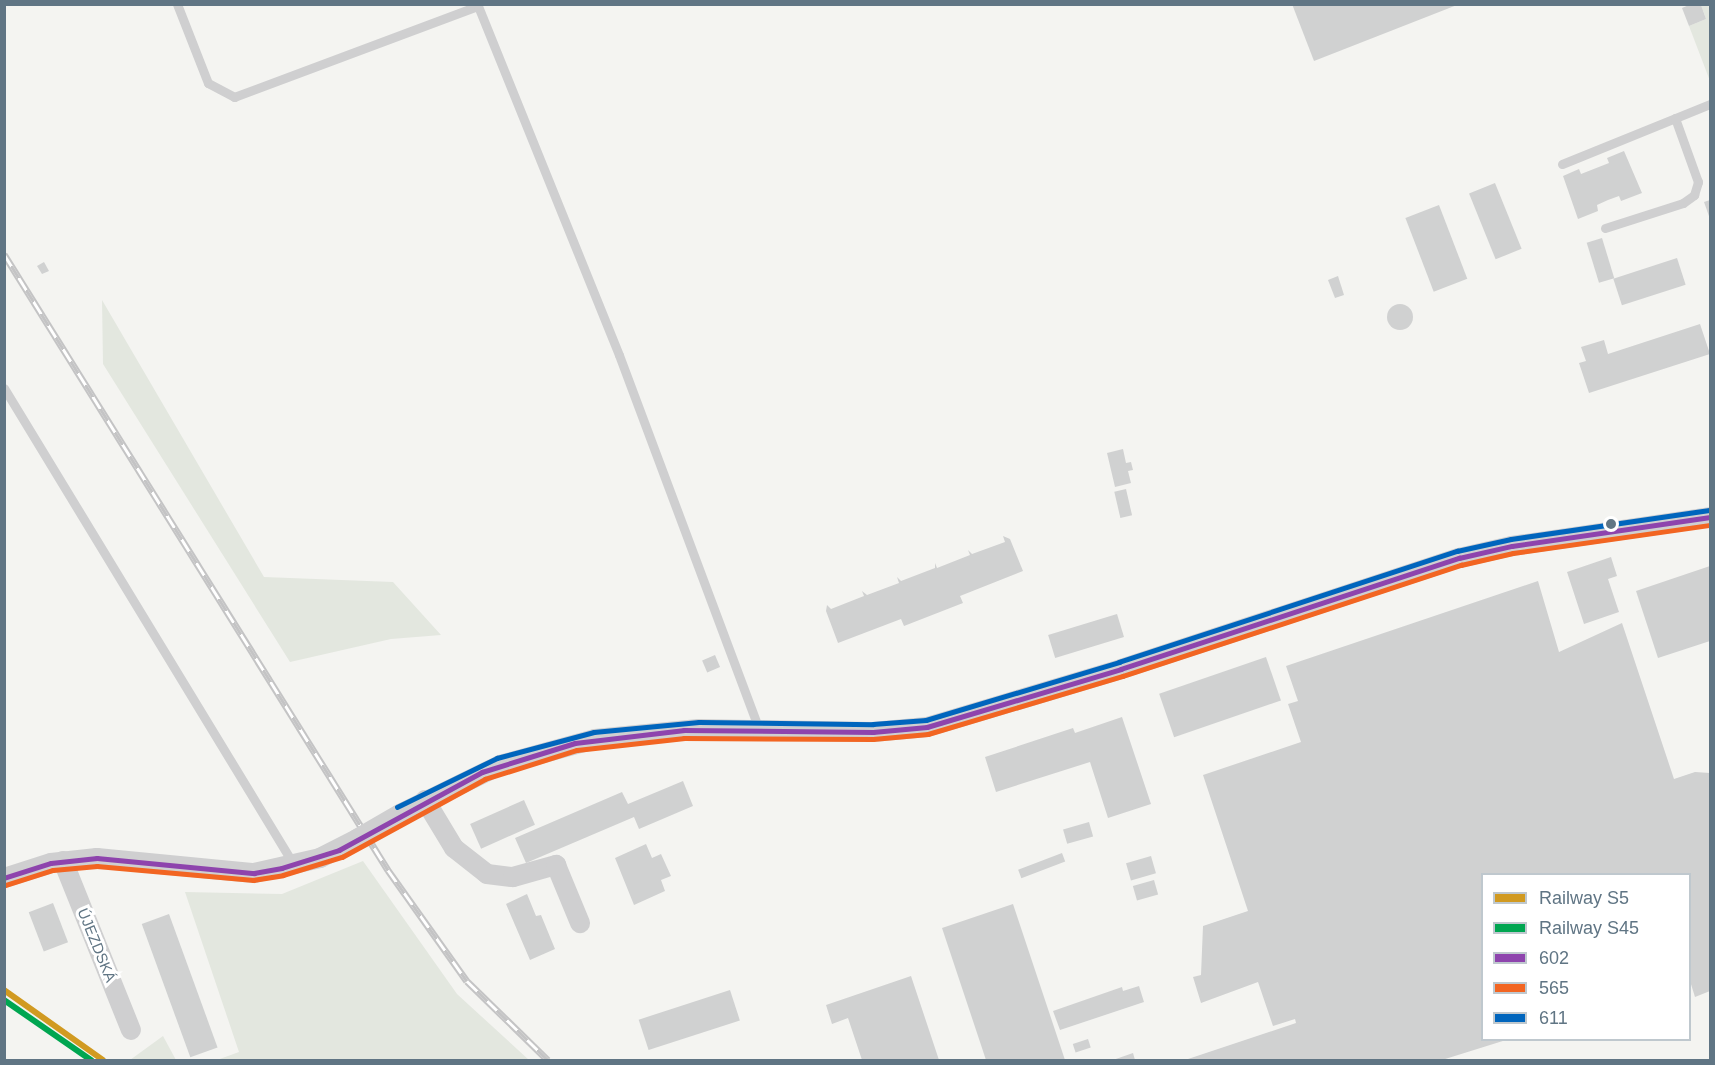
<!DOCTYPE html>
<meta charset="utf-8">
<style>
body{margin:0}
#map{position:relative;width:1715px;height:1065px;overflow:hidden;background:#f4f4f1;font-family:Helvetica,sans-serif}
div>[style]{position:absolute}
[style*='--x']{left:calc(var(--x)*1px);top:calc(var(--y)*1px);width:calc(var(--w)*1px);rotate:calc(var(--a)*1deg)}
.green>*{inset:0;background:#e3e7df}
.building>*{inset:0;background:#d0d1d1;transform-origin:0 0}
.round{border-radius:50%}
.service>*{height:9px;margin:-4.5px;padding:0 4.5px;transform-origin:4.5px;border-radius:4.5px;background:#cfcfd0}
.minor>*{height:20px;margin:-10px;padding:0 10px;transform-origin:10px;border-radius:10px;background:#cfcfd0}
.rail>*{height:7px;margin-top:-3.5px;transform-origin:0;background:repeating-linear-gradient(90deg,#fff 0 14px,#c4c4c5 0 28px);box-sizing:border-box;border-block:2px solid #c4c4c5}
.minor-bridge>*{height:20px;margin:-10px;padding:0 10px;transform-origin:10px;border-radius:10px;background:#cfcfd0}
.bus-1>*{height:4.5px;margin:-2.25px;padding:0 2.25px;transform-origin:2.25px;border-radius:2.25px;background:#8e44ad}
.bus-2>*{height:4.5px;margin:-2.25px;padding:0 2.25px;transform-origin:2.25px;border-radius:2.25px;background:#f26522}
.bus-3>*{height:4.5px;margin:-2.25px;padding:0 2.25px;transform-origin:2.25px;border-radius:2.25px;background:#0065bd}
.rail-1>*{height:6px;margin:-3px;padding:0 3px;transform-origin:3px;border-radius:3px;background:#d19a21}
.rail-2>*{height:6px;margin:-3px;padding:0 3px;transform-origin:3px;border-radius:3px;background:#00a651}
.dots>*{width:16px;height:16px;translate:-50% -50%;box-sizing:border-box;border:3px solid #fff;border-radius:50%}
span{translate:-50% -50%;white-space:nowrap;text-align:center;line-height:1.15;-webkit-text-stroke:6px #fff;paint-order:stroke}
.street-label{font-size:15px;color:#607584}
.frame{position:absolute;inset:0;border:6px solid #607584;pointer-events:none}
.legend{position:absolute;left:1481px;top:873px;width:210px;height:168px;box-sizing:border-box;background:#fff;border:2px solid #bfc8ce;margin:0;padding:8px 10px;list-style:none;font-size:18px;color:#607584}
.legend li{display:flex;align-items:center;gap:12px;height:30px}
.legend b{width:30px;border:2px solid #bfc8ce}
</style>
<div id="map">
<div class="green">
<i style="clip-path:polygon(1701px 5px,1710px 5px,1710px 81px,1689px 26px,1706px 19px)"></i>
<i style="clip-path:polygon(102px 300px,264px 577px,393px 582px,441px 635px,391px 639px,290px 662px,103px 364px)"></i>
<i style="clip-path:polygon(363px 861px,457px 994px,529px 1060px,217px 1060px,239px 1052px,185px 892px,282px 894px)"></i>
<i style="clip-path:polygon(163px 1036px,176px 1060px,130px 1060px)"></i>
</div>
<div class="building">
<i style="clip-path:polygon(1292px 4px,1456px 4px,1457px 5px,1314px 61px)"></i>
<i style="clip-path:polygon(1689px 5px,1701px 5px,1706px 19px,1689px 26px,1682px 8px)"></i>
<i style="clip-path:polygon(1624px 151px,1642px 193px,1621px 201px,1619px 196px,1608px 200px,1597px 205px,1598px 211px,1578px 219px,1563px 176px,1579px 169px,1581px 174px,1609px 163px,1607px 158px)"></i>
<i style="left:1495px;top:183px;width:71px;height:28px;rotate:68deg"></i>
<i style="clip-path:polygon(1710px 200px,1710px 219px,1704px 202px)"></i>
<i style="left:1439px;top:205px;width:79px;height:36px;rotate:69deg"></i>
<i style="left:1602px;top:238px;width:42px;height:16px;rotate:73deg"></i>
<i style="left:1677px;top:258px;width:28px;height:67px;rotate:72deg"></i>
<i style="clip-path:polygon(44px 262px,49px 271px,42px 274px,37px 266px)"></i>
<i style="clip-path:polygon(1338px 276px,1344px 295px,1335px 298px,1328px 280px)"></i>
<i class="round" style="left:1387px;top:304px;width:26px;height:26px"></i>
<i style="clip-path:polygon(1700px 324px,1710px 354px,1589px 393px,1579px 363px,1586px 361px,1581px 347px,1604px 340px,1608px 354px)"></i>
<i style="clip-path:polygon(1123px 449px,1126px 463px,1131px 462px,1133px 470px,1128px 471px,1131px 483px,1115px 487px,1107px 453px)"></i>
<i style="left:1126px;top:489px;width:27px;height:12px;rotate:77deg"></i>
<i style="clip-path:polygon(1003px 536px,1010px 539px,1023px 571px,960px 596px,963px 603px,904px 626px,901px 619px,838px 643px,826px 611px,827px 605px,831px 609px,864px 596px,862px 591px,867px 595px,899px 583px,897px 577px,901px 581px,935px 568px,935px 563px,937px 568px,970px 555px,968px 550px,972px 554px,1005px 542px)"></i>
<i style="clip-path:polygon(1611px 557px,1617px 576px,1608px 579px,1619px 612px,1584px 624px,1567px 572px)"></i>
<i style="clip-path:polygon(1710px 566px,1710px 641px,1658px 658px,1636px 591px)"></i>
<i style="clip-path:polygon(1538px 581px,1559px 652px,1622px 623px,1674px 779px,1695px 772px,1710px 773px,1710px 991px,1695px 997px,1690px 981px,1690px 874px,1482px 874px,1482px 1040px,1506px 1040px,1442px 1060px,1185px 1060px,1296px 1023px,1295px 1019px,1273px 1026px,1258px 982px,1201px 1003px,1193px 977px,1201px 975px,1203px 926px,1248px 911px,1203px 775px,1301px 742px,1288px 704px,1298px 701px,1286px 666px)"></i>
<i style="left:1117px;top:614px;width:24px;height:72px;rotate:73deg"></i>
<i style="left:715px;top:655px;width:13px;height:14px;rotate:67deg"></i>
<i style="left:1266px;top:657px;width:46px;height:113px;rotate:71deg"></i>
<i style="clip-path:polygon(1122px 717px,1151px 804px,1108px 818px,1090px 762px,996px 792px,985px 757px,1073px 728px,1075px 733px)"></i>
<i style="clip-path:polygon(683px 781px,693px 806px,639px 829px,634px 817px,526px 863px,515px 838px,622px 792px,628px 804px)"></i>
<i style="left:524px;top:800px;width:27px;height:59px;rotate:66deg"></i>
<i style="left:1089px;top:822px;width:15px;height:27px;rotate:74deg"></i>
<i style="clip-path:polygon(646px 844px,652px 858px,661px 854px,671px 876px,661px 880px,665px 891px,634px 905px,615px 858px)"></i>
<i style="left:1062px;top:853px;width:9px;height:47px;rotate:69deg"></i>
<i style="left:1151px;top:856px;width:18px;height:26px;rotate:74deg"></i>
<i style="left:1154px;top:880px;width:15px;height:22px;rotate:74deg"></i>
<i style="clip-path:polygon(527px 894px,536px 916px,541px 915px,555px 949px,530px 960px,506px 904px)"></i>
<i style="left:53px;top:903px;width:42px;height:26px;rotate:69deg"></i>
<i style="clip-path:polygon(1013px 904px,1065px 1060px,986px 1060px,942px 928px)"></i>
<i style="left:169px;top:914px;width:142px;height:29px;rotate:70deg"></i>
<i style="clip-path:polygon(911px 976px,939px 1060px,862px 1060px,848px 1018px,832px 1024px,826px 1005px)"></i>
<i style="clip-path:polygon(1139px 986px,1144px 1002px,1060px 1030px,1053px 1011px,1122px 987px,1123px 991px)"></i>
<i style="left:730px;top:990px;width:32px;height:96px;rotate:72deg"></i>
<i style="left:1088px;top:1039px;width:9px;height:16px;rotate:72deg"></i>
<i style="clip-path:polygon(1133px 1053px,1135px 1060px,1113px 1060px)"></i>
</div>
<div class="service">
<i style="--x:177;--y:4;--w:85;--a:68.6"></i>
<i style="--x:208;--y:83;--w:30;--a:28"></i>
<i style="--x:234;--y:97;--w:260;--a:-20.5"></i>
<i style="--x:478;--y:6;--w:376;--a:68"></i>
<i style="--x:619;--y:355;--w:400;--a:69.5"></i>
<i style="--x:1562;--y:164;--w:160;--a:-22.1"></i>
<i style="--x:1605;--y:228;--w:82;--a:-17.8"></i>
<i style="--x:1683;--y:203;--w:14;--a:-36"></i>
<i style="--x:1694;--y:195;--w:14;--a:-73"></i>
<i style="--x:1698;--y:182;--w:68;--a:-109.8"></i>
<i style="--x:4;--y:388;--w:558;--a:58.7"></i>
</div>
<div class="minor">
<i style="--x:425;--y:800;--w:56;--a:58.9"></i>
<i style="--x:454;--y:848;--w:42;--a:38.2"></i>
<i style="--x:487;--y:874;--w:26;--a:7"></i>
<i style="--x:513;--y:877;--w:45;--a:-15.6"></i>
<i style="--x:556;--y:865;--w:63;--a:67.5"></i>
<i style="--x:400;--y:814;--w:111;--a:-26.1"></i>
<i style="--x:500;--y:765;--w:98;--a:-15.3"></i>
<i style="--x:595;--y:739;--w:104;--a:-5.5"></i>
<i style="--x:699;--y:729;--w:174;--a:1"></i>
<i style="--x:873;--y:732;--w:54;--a:-5.3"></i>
<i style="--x:927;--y:727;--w:202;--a:-16.6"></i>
<i style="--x:1121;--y:669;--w:356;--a:-18.2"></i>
<i style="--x:1459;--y:558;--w:54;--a:-12.8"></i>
<i style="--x:1512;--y:546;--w:200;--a:-8.3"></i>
<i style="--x:63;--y:861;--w:182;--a:68.1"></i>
<i style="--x:4;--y:878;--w:49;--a:-17.7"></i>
<i style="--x:51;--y:863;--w:46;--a:-6.2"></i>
<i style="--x:97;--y:858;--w:158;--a:5.5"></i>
<i style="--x:254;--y:873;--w:68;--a:-12.8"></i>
<i style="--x:320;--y:858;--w:42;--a:-27.2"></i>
</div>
<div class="rail">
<i style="--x:4;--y:254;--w:726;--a:58.06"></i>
<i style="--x:388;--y:870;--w:136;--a:54.6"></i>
<i style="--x:467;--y:981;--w:113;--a:44.3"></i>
</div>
<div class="minor-bridge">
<i style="--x:357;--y:839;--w:50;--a:-30.2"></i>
</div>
<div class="bus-1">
<i style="--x:4;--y:878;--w:49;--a:-17.7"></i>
<i style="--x:51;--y:863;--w:46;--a:-6.2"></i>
<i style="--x:97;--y:858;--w:158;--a:5.5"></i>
<i style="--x:254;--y:873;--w:28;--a:-10"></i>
<i style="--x:282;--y:868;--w:60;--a:-17.5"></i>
<i style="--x:339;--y:850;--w:163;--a:-28.6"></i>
<i style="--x:482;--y:772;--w:97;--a:-17.3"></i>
<i style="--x:575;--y:743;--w:110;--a:-6.8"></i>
<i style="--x:684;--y:730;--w:189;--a:0.6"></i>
<i style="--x:873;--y:732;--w:54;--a:-5.3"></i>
<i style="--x:927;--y:727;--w:202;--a:-16.6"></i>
<i style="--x:1121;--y:669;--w:356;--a:-18.2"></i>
<i style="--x:1459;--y:558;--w:54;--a:-12.8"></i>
<i style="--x:1512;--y:546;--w:200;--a:-8.3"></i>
</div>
<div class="bus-2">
<i style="--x:6;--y:885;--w:49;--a:-17.7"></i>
<i style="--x:53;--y:870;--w:44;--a:-5.2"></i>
<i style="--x:97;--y:866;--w:157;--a:5.1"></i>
<i style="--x:253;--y:880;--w:30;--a:-9"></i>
<i style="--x:283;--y:875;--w:62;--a:-17"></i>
<i style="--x:342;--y:857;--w:163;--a:-28.6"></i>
<i style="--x:485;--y:779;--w:96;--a:-17.5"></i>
<i style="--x:577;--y:750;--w:108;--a:-6.4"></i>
<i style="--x:684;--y:738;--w:189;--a:0.3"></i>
<i style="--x:873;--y:739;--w:55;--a:-5.2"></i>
<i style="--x:928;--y:734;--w:203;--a:-16.6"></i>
<i style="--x:1123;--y:676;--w:356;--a:-18.2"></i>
<i style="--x:1461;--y:565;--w:53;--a:-13"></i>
<i style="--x:1513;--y:553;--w:199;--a:-8.1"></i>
</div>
<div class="bus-3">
<i style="--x:397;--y:807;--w:111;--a:-26.1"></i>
<i style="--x:497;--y:758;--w:100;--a:-15"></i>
<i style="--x:594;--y:732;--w:105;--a:-5.4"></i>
<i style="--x:699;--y:722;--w:174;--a:0.7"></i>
<i style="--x:873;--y:724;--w:53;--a:-4.3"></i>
<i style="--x:926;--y:720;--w:202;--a:-16.7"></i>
<i style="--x:1119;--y:662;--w:356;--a:-18.2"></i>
<i style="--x:1457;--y:551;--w:55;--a:-12.5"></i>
<i style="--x:1511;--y:539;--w:200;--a:-8.3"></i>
</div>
<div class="rail-1">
<i style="--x:4;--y:990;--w:121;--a:35.3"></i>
</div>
<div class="rail-2">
<i style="--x:4;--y:1000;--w:106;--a:34.6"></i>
</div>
<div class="dots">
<i style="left:1611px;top:524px;background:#607584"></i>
</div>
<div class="street-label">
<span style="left:97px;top:945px;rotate:68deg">ÚJEZDSKÁ</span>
</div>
<div class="frame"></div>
<ul class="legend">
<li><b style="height:8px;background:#d19a21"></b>Railway S5</li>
<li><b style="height:8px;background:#00a651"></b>Railway S45</li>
<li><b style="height:8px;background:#8e44ad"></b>602</li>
<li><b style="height:8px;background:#f26522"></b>565</li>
<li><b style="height:8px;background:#0065bd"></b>611</li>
</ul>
</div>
